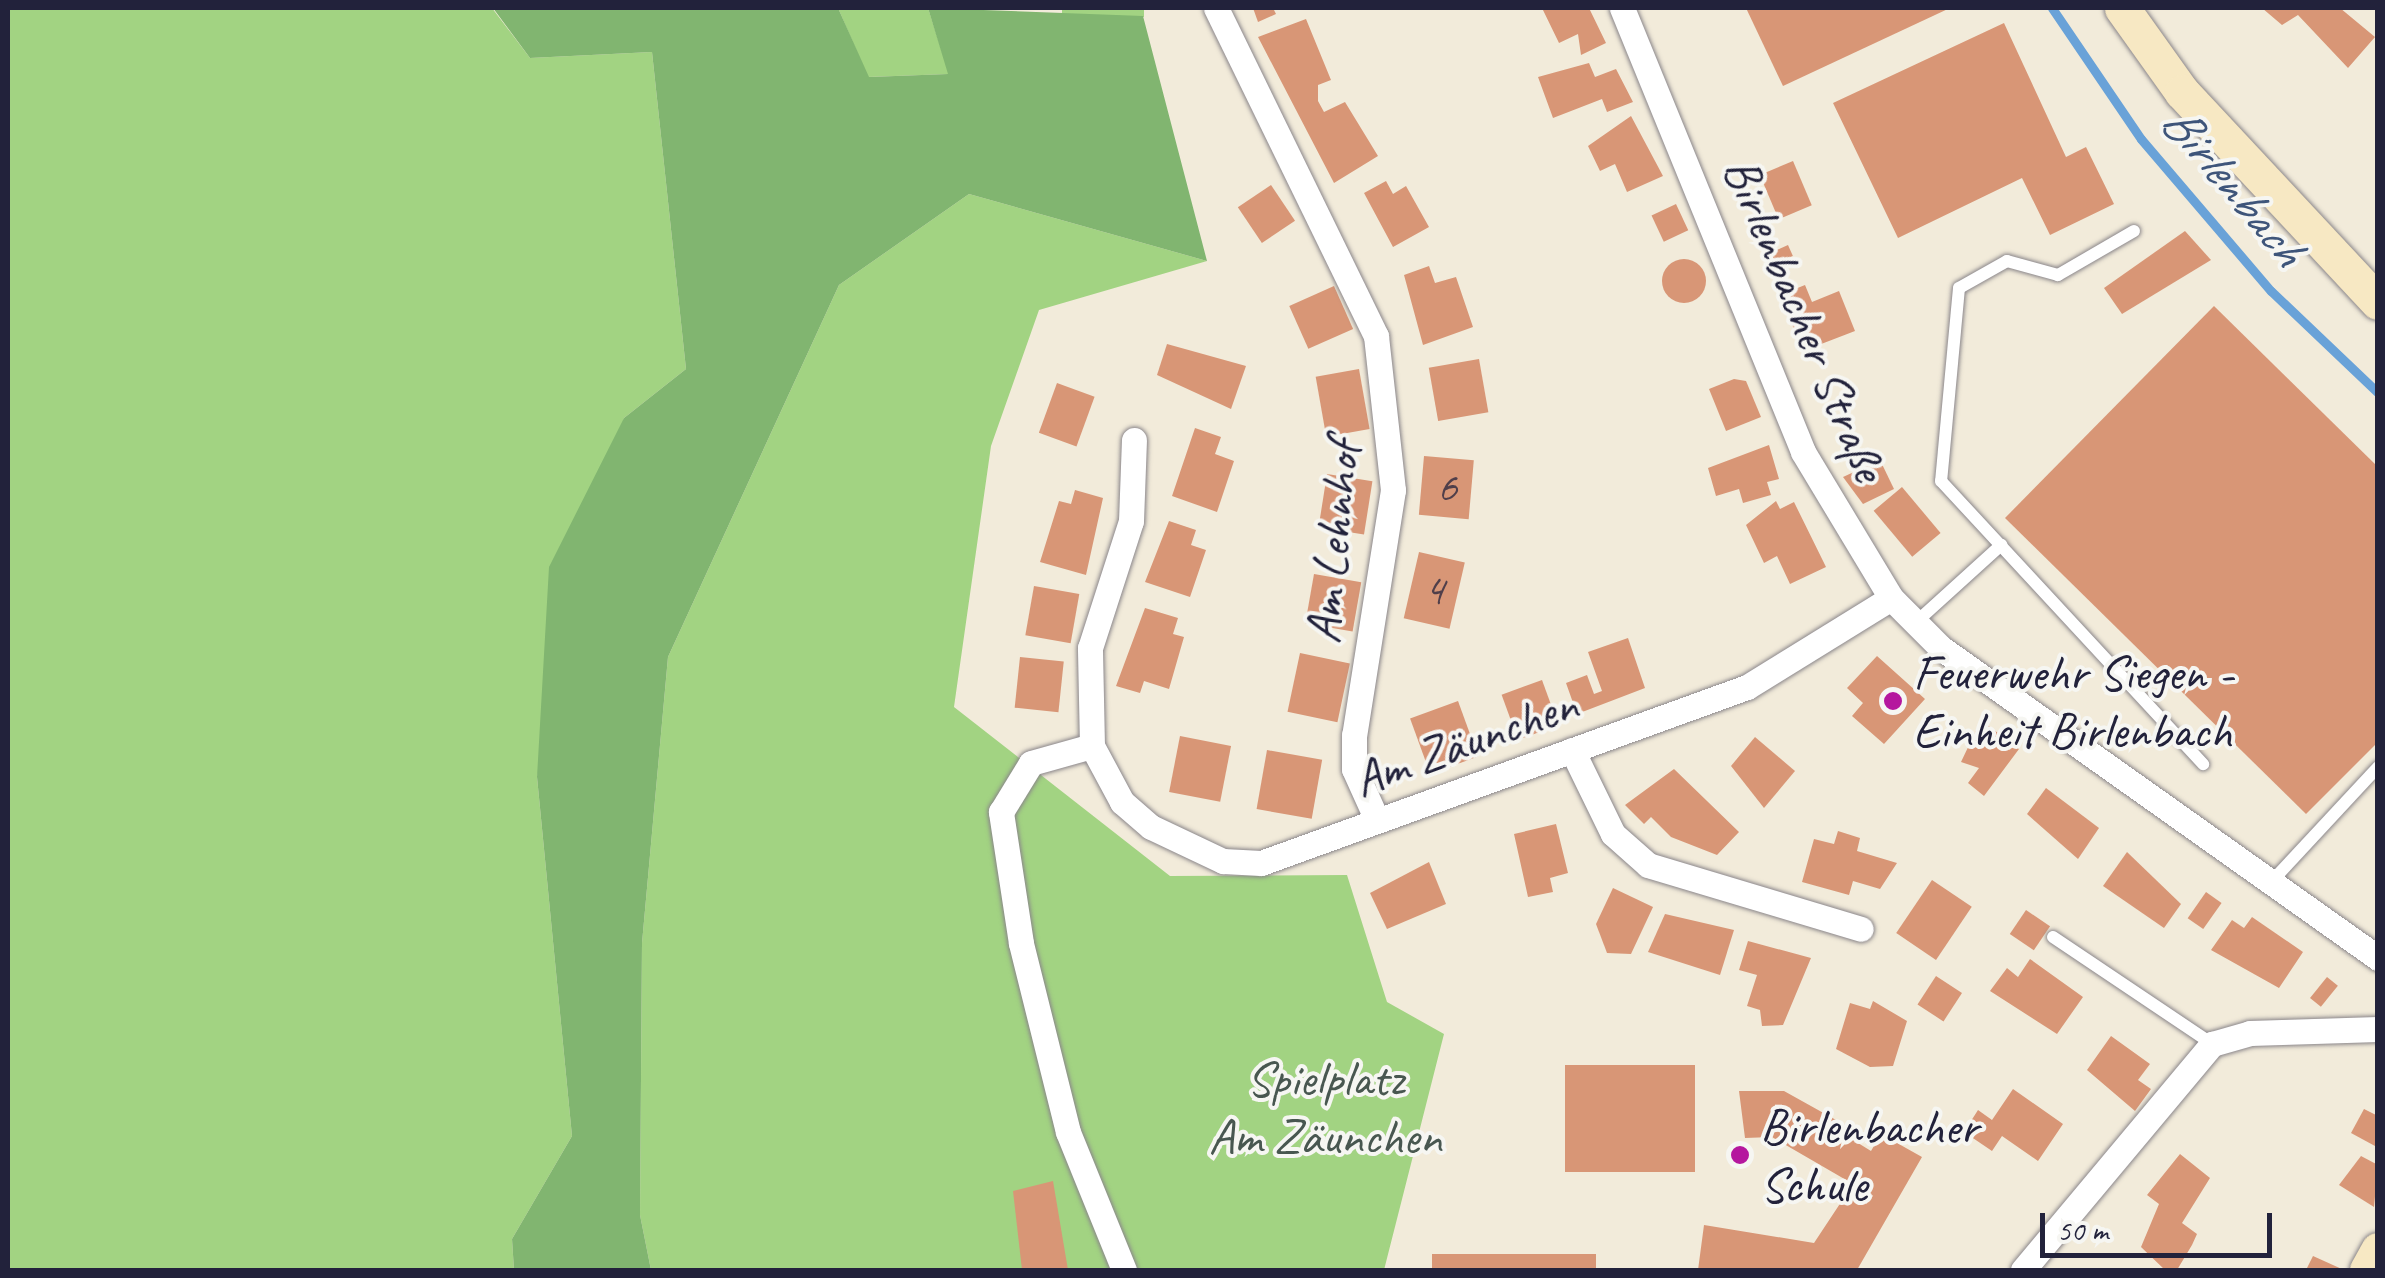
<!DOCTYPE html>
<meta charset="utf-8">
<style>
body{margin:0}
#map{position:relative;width:2385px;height:1278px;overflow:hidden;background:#f2ebda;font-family:Caveat,sans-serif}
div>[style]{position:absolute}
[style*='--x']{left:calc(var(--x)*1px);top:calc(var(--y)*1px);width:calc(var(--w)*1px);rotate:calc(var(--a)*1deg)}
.green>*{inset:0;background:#a2d382;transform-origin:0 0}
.forest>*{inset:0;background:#81b570}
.stream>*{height:9px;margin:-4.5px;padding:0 4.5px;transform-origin:4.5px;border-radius:4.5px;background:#69a2d8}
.building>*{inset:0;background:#d89676;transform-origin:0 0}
.round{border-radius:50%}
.roads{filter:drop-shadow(0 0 2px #8a868a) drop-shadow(0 0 2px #8a868a)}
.lane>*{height:12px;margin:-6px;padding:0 6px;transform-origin:6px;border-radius:6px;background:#fff}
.street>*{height:25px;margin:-12.5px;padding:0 12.5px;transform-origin:12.5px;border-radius:12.5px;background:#fff}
.secondary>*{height:35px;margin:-17.5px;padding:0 17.5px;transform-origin:17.5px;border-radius:17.5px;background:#f7e8c3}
.dots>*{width:28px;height:28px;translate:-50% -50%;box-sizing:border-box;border:5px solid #f6f6f2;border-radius:50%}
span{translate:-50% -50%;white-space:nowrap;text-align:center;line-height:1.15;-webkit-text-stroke:8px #f6f6f2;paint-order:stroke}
.number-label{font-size:45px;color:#503f4a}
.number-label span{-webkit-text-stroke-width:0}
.street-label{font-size:50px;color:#22223b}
.poi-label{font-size:50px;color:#22223b}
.left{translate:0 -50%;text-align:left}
.park-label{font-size:50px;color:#485750}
.water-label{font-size:52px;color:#3e557a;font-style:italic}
.frame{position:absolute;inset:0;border:10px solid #22223b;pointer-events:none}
.scale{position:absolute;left:2040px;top:1213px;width:232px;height:45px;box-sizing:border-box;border:5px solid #22223b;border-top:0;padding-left:12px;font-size:30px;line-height:35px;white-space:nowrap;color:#22223b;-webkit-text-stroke:8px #f6f6f2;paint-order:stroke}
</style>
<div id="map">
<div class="green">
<i style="clip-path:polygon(8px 8px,492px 8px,530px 58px,652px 52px,686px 369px,624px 418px,537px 777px,572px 1136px,512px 1239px,514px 1270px,8px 1270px)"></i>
<i style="clip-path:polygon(838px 8px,928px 8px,949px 74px,868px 77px)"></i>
<i style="left:1062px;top:8px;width:82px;height:9px"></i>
<i style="clip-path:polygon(969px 194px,1207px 261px,1039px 310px,991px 446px,954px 707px,1170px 876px,1347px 875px,1387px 1002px,1444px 1034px,1384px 1270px,651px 1270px,640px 1215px,642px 943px,668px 657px,839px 285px)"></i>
</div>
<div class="forest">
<i style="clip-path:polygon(493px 8px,838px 8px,869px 77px,948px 74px,928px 8px,1143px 16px,1207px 261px,969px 194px,839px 285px,668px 657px,642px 943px,640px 1215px,651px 1270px,514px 1270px,512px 1239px,572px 1136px,537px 777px,549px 567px,624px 418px,686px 369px,652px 52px,530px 58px)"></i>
</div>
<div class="stream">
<i style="--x:2052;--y:8;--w:158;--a:55.8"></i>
<i style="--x:2141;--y:139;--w:200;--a:49.5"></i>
<i style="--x:2271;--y:291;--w:148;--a:43.6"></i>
</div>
<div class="building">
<i style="clip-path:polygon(1253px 8px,1273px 8px,1276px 14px,1258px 22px)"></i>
<i style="clip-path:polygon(1542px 8px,1589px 8px,1606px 43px,1581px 55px,1578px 34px,1559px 43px)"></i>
<i style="clip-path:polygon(1746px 8px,1950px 8px,1783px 86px)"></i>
<i style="clip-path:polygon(2262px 8px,2340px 8px,2375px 37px,2348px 68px,2298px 15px,2282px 25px)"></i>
<i style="clip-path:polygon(1306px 19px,1331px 80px,1318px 85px,1318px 101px,1324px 112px,1345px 102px,1378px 156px,1334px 183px,1258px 37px)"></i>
<i style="clip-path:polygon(2004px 23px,2066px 157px,2086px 147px,2114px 204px,2050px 235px,2022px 178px,1898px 238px,1833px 103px)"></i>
<i style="clip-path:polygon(1589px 63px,1595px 77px,1616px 69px,1633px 102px,1607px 112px,1602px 99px,1553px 118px,1538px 77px)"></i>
<i style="clip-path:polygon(1631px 116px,1663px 176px,1627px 192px,1615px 164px,1600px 171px,1588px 146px)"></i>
<i style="left:1793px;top:161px;width:48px;height:36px;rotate:67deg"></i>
<i style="clip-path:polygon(1386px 181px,1393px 194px,1406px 186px,1429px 227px,1393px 247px,1364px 193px)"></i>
<i style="left:1271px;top:185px;width:43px;height:40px;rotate:56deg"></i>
<i style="left:1676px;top:204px;width:29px;height:27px;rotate:65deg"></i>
<i style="clip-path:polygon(2185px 231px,2211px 260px,2122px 314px,2104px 288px)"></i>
<i style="left:1788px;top:245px;width:12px;height:24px;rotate:66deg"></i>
<i class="round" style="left:1662px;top:259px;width:44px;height:44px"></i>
<i style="clip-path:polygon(1429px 266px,1435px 283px,1456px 277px,1473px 327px,1423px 345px,1404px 275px)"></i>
<i style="clip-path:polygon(1805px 285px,1812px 302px,1839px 291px,1855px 331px,1803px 351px,1780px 295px)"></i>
<i style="left:1334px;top:286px;width:47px;height:49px;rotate:66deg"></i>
<i style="clip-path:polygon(2214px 306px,2378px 467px,2378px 742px,2306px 814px,2005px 518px)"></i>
<i style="clip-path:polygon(1167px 344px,1246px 366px,1231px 409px,1157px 375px)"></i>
<i style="left:1479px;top:359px;width:54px;height:51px;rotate:80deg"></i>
<i style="left:1359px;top:369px;width:61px;height:44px;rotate:80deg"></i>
<i style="clip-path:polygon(1734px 379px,1746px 381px,1761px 417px,1726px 431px,1709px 389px)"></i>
<i style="left:1057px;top:383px;width:40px;height:53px;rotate:20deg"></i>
<i style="clip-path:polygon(1195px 428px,1221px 437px,1215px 454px,1234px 461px,1217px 512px,1172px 496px)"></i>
<i style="clip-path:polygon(1769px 445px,1779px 479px,1767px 482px,1771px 495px,1743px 503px,1739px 489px,1716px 496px,1708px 468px)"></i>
<i style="left:1424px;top:456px;width:50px;height:59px;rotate:5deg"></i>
<i style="clip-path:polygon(1880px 460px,1894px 489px,1863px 504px,1843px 477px)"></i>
<i style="left:1327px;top:474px;width:46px;height:54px;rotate:9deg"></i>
<i style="left:1902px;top:487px;width:60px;height:37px;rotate:50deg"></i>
<i style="clip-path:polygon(1075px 490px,1103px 498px,1086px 575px,1040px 562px,1059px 501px,1071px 504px)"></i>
<i style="clip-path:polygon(1776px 501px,1780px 509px,1794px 502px,1826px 567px,1790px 584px,1777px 556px,1764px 563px,1746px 525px)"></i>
<i style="clip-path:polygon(1169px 521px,1196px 530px,1191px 545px,1206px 550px,1190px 597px,1145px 582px)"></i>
<i style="left:1419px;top:552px;width:47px;height:68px;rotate:13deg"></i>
<i style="left:1314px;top:574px;width:48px;height:50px;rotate:10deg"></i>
<i style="left:1034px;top:586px;width:46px;height:50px;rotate:10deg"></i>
<i style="clip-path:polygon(1145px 608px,1178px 618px,1173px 634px,1184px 637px,1169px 689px,1144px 681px,1140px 693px,1116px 686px)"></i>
<i style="clip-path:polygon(1628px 638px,1645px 688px,1577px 714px,1566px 683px,1587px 675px,1594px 694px,1602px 691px,1588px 652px)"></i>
<i style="left:1300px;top:653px;width:51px;height:60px;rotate:12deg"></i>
<i style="clip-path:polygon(1877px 656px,1925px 699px,1884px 744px,1852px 716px,1863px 703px,1847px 688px)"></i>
<i style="left:1020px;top:657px;width:44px;height:51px;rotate:6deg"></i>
<i style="left:1542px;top:680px;width:48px;height:43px;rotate:70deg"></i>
<i style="left:1458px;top:701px;width:59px;height:51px;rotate:70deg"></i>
<i style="clip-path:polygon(1981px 720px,2019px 749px,1984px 796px,1968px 783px,1979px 768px,1961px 762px)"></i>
<i style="left:1180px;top:736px;width:52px;height:57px;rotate:11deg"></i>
<i style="clip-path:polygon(1755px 737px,1795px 771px,1764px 808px,1731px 766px)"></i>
<i style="left:1267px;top:750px;width:56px;height:60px;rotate:10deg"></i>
<i style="clip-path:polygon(1674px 769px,1739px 832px,1717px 855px,1671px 837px,1651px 817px,1644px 824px,1625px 805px)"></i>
<i style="clip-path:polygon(2046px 788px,2099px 828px,2078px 859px,2027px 814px)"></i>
<i style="clip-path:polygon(1556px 824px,1568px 873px,1550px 878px,1553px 892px,1528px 897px,1514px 834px)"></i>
<i style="clip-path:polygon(1838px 831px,1860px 838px,1857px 851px,1897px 863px,1880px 889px,1853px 881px,1849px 895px,1802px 882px,1814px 839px,1834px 844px)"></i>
<i style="clip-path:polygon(2127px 852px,2181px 904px,2164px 928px,2103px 886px)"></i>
<i style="clip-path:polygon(1429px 862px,1446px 904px,1387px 929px,1370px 893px)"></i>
<i style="left:1932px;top:880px;width:48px;height:64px;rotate:34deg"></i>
<i style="clip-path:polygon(1613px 888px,1653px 907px,1631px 954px,1607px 953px,1596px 924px)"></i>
<i style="left:2206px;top:892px;width:19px;height:32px;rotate:35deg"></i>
<i style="left:2026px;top:910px;width:29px;height:29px;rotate:34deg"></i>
<i style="clip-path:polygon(1665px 914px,1734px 930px,1720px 975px,1648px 952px)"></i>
<i style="clip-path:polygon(2252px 917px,2303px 952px,2279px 988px,2211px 950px,2232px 920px,2244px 928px)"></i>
<i style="clip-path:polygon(1748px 941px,1811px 958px,1783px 1025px,1762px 1026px,1760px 1010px,1747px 1006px,1757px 975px,1739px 970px)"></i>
<i style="clip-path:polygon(2030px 959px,2083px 997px,2057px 1034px,1990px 991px,2007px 968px,2018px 977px)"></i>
<i style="left:1936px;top:976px;width:31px;height:34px;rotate:33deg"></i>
<i style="left:2327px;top:977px;width:14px;height:27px;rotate:39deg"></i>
<i style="clip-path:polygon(1873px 1001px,1907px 1021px,1893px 1066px,1870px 1067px,1836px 1049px,1850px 1003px,1870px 1009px)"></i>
<i style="clip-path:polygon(2111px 1036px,2150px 1064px,2138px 1080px,2151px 1089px,2135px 1111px,2087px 1070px)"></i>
<i style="left:1565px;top:1065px;width:130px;height:107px"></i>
<i style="clip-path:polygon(2013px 1089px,2063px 1124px,2038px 1161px,2002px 1136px,1992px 1151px,1964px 1132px,1978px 1110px,1992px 1120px)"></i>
<i style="clip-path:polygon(1739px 1091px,1784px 1091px,1863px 1135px,1858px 1143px,1871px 1151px,1881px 1134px,1922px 1157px,1857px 1270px,1698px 1270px,1704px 1225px,1814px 1243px,1853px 1184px,1772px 1137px,1745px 1138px)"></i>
<i style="clip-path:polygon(2364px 1109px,2378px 1116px,2375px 1146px,2351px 1133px)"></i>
<i style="clip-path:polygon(2180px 1154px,2210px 1178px,2182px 1223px,2197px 1234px,2192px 1245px,2177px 1270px,2165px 1270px,2141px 1247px,2159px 1204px,2147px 1195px)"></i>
<i style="clip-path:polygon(2361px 1156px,2378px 1165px,2374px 1207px,2339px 1185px)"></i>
<i style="clip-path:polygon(1053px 1181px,1068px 1270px,1022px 1270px,1013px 1191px)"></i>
<i style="left:1596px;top:1254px;width:16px;height:164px;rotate:90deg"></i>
<i style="clip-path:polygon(2313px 1256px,2344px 1270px,2306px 1270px)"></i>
</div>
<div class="roads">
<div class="lane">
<i style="--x:2134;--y:231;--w:88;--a:149.9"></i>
<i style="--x:2058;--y:275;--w:53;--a:-164.6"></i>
<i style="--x:2007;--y:261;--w:55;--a:150.6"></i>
<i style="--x:1959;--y:288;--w:194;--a:95.3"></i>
<i style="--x:1941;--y:481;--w:386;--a:47.2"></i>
<i style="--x:1914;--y:624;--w:118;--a:-42.2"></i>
<i style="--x:2274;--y:879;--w:153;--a:-47.1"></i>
<i style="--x:2053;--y:937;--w:192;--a:33.9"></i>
</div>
<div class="street">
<i style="--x:1216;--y:8;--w:365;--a:64"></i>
<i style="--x:1376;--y:336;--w:155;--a:83.7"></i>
<i style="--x:1393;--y:490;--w:248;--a:99"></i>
<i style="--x:1354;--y:735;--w:34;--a:90"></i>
<i style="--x:1354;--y:769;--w:56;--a:65.7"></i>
<i style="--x:1622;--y:8;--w:479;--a:67.8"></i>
<i style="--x:1803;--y:452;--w:170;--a:58.9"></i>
<i style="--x:1891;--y:598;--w:71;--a:45"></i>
<i style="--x:1941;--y:648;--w:536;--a:35.35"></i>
<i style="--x:1092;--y:746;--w:98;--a:-91.2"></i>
<i style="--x:1090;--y:648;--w:133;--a:-72.1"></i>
<i style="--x:1131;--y:521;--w:81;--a:-87.9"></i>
<i style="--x:1572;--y:750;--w:93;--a:64"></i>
<i style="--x:1613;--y:834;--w:47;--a:41.5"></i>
<i style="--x:1648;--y:865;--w:222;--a:16.7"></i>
<i style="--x:1124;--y:1270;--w:149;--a:-112.1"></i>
<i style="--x:1068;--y:1132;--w:195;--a:-104"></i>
<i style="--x:1021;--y:943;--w:133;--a:-98.7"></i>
<i style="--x:1001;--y:812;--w:57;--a:-58.5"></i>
<i style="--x:1031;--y:763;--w:63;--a:-15.6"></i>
<i style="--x:1092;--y:746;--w:64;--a:61.8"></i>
<i style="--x:1122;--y:802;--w:38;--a:41"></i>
<i style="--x:1151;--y:827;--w:80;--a:25.3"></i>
<i style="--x:1223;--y:861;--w:38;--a:3"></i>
<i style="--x:1261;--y:863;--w:517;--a:-19.91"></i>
<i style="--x:1747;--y:687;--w:169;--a:-31.7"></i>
<i style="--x:2023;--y:1270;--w:295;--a:-50.1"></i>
<i style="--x:2212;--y:1044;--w:40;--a:-16"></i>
<i style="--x:2250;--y:1033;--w:128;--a:-1.8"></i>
</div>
<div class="secondary">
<i style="--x:2122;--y:8;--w:103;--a:54.5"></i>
<i style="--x:2182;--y:92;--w:287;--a:47"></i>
<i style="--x:2367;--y:1270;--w:23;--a:-61"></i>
</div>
</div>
<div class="dots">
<i style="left:1893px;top:701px;background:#b5179e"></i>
<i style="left:1740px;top:1155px;background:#b5179e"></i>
</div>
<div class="number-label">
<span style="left:1447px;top:487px">6</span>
<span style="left:1434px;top:590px">4</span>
</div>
<div class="street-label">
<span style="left:1805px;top:319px;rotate:67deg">Birlenbacher Straße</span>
<span style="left:1333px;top:542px;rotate:-84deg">Am Lehnhof</span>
<span style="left:1465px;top:742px;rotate:-20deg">Am Zäunchen</span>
</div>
<div class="poi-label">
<span class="left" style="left:1913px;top:701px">Feuerwehr Siegen -<br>Einheit Birlenbach</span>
<span class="left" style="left:1760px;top:1155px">Birlenbacher<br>Schule</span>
</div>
<div class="park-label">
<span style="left:1325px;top:1107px">Spielplatz<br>Am Zäunchen</span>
</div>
<div class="water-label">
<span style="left:2233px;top:185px;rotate:50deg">Birlenbach</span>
</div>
<div class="frame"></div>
<div class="scale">50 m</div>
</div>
